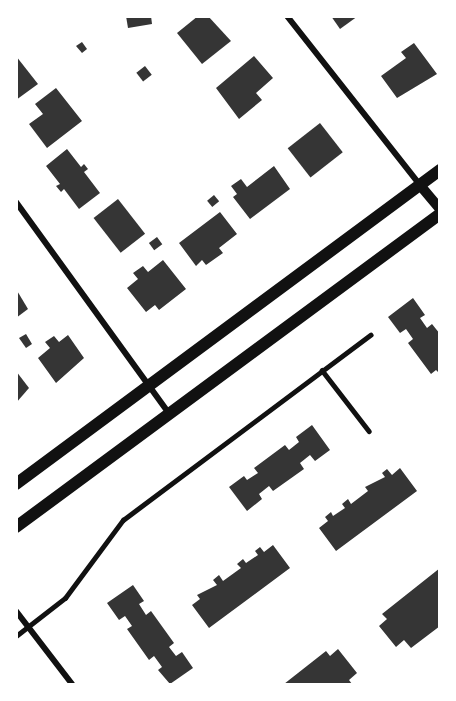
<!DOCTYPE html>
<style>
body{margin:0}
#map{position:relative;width:456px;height:701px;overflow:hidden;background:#fff;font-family:Spectral,serif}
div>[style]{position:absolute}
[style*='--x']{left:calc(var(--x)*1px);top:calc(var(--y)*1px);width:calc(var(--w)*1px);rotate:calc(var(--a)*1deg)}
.building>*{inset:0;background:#353535;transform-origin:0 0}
.service>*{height:4.5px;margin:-2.25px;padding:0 2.25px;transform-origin:2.25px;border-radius:2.25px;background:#111}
.minor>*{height:6px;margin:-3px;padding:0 3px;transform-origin:3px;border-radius:3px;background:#111}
.tertiary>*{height:10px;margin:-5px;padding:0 5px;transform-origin:5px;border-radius:5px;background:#111}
.secondary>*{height:12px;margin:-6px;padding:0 6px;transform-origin:6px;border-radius:6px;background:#111}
span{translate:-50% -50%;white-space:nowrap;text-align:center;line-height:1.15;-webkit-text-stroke:4.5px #fff;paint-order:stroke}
.frame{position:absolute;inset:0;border:18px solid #fff;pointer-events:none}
</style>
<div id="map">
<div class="building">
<i style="clip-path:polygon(126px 16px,151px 16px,152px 24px,128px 28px)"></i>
<i style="clip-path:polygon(198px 16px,208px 16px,231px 41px,202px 64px,177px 33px)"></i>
<i style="clip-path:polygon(331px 16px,358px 16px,340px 29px)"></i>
<i style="clip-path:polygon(82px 42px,87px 49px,82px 53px,76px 46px)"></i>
<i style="clip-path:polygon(414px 43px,437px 74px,397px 98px,381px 76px,406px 58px,401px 52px)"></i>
<i style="clip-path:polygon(16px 56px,38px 84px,16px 100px)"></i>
<i style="clip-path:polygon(254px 56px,273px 78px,256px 93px,262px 100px,239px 119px,216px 88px)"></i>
<i style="left:145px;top:66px;width:11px;height:11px;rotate:52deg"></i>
<i style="clip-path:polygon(56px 88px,82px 121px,47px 148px,29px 124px,43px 114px,35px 104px)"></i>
<i style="left:320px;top:123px;width:37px;height:41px;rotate:52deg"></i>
<i style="clip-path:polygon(67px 149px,81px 167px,84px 164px,88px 169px,84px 172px,100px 193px,79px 209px,64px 189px,61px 192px,56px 186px,60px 184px,46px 166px)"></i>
<i style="clip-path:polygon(274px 166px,290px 189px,250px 219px,233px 197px,237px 194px,231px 186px,241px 179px,247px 187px)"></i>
<i style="left:214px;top:195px;width:8px;height:9px;rotate:50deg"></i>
<i style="left:118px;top:199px;width:44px;height:31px;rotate:52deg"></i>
<i style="clip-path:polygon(220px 212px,237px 234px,219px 248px,223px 253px,206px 265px,202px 260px,196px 266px,179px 243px)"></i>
<i style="left:157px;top:237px;width:9px;height:10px;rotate:54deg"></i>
<i style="clip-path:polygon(163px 260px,186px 289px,159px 310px,155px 305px,146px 312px,127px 288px,138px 279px,133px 273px,143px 266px,148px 272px)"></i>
<i style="clip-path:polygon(16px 289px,28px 309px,16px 318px)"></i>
<i style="clip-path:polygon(413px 298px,425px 315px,420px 318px,427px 328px,432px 324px,440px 334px,440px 374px,436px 370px,431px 374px,408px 343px,413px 339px,406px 329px,400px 333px,388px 317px)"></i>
<i style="clip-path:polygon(26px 334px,32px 344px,26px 348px,19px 338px)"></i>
<i style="clip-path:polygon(68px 335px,84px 358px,56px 383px,38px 358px,50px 348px,45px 342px,54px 336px,59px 342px)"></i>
<i style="clip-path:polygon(16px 371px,29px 388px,16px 403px)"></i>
<i style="clip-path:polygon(312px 425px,330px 450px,315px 461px,310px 455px,300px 463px,304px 469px,273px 491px,269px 486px,259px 494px,262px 499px,247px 511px,229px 487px,244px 476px,247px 480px,258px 473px,254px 468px,285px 445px,289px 450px,299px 442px,296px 437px)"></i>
<i style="clip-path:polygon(400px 468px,417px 491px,336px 551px,319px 528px,328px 521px,325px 517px,331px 512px,333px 516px,345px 508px,342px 504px,348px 499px,351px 504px,368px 491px,365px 487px,385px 477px,382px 473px,387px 469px,392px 475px)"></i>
<i style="clip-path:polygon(273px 545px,290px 568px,209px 628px,192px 605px,200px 599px,197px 595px,217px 585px,213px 580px,219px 575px,223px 581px,241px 568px,237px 564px,243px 559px,246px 563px,258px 555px,255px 551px,260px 547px,264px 552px)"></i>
<i style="clip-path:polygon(440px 568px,440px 626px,411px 648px,404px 640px,396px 647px,379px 626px,387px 619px,382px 614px)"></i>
<i style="clip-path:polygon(133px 585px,144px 601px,139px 604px,146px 615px,151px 611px,174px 643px,169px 647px,176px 656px,182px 652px,193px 668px,170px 684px,158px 670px,162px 667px,154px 656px,149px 660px,127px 629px,132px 626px,125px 616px,119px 620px,107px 603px)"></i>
<i style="clip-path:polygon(338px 649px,357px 673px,349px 680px,352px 684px,284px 684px,326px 651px,330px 656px)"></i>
</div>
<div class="service">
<i style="--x:322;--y:370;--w:77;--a:52.4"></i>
<i style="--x:16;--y:636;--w:62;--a:-37.8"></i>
<i style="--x:65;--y:598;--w:97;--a:-53.4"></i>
<i style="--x:123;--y:520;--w:309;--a:-36.8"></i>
</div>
<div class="minor">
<i style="--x:287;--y:16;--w:214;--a:51.8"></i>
<i style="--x:16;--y:202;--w:261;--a:54.1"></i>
<i style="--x:16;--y:611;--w:92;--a:52.5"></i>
</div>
<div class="tertiary">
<i style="--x:419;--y:184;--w:33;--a:50"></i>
</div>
<div class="secondary">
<i style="--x:16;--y:484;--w:528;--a:-36.52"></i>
<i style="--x:16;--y:527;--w:527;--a:-36.44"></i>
</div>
<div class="frame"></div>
</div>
